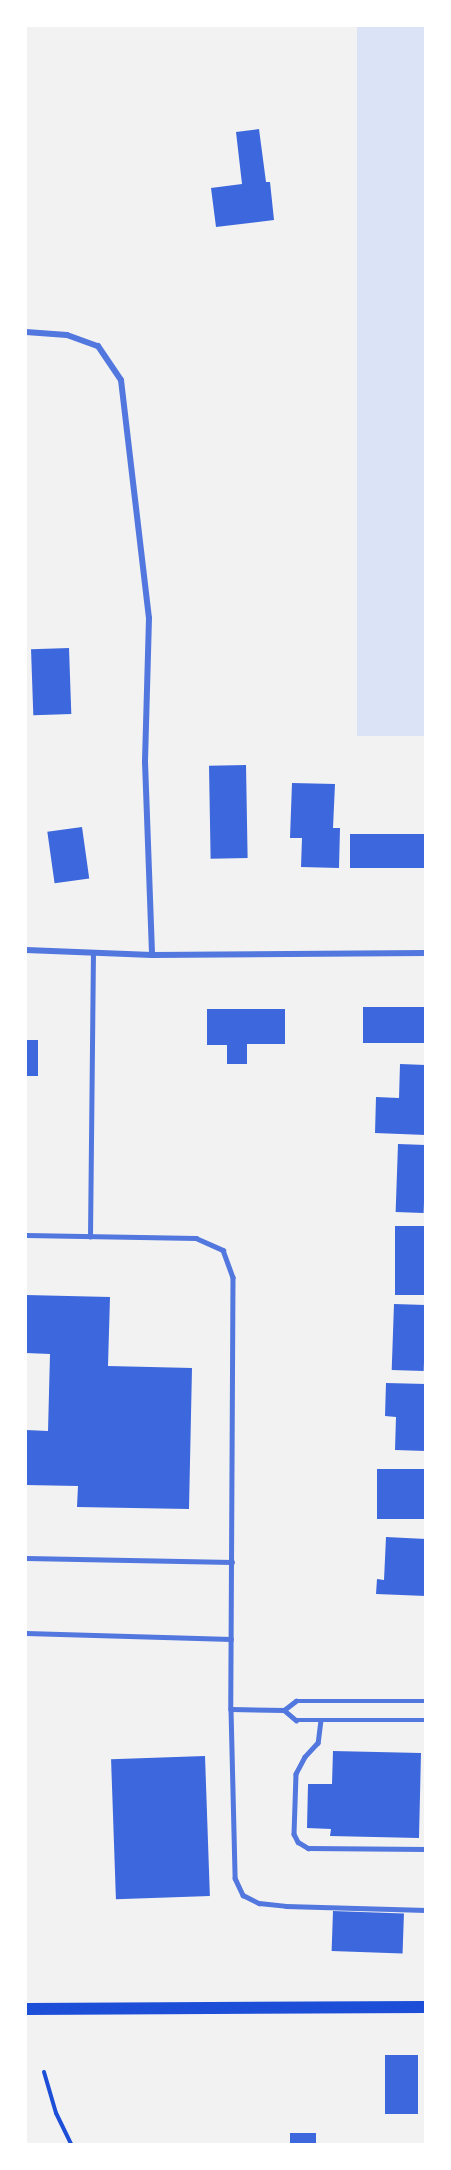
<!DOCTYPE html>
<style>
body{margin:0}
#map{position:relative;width:451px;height:2170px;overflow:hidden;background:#f2f2f2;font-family:"Playfair Display",serif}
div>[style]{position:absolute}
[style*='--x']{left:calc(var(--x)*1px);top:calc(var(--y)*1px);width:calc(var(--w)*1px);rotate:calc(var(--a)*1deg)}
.green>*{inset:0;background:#dbe4f7;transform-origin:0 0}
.building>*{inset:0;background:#3d67dc;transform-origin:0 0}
.path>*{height:4px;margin:-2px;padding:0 2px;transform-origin:2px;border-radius:2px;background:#1d4ed8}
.service>*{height:4.5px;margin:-2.25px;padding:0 2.25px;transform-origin:2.25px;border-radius:2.25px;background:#5277de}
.minor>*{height:6px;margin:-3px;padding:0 3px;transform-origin:3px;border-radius:3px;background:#5277de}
.secondary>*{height:12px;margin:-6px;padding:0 6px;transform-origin:6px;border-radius:6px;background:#1d4ed8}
span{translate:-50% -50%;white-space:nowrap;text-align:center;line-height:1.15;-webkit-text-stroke:6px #fff;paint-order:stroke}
.frame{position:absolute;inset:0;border:27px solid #fff;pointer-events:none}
</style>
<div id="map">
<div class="green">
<i style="left:357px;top:26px;width:68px;height:710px"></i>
</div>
<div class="building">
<i style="clip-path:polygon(259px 129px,266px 182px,270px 182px,274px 220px,216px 227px,211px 188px,242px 184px,236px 132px)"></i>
<i style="left:69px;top:648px;width:66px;height:38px;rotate:88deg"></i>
<i style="left:246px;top:765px;width:93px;height:37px;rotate:89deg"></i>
<i style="clip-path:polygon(292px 783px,335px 784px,333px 828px,340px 828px,339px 868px,301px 867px,302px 838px,290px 838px)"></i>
<i style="left:82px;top:827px;width:52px;height:35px;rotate:82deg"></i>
<i style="left:350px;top:834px;width:76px;height:34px"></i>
<i style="left:426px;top:1007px;width:36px;height:63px;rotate:90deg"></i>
<i style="clip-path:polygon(207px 1009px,285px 1009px,285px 1044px,247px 1044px,247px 1064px,227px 1064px,227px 1045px,207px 1045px)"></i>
<i style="left:26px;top:1040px;width:12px;height:36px"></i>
<i style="clip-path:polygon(400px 1064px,426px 1065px,426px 1135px,375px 1133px,376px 1097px,399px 1098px)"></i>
<i style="left:398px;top:1144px;width:28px;height:68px;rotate:2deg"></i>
<i style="left:395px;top:1226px;width:31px;height:69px"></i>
<i style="clip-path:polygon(26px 1295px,110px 1297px,108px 1366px,192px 1368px,189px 1509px,77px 1507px,78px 1486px,26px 1485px,26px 1430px,48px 1431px,50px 1354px,26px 1353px)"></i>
<i style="left:394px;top:1304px;width:32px;height:66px;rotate:2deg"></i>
<i style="clip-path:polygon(386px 1383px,426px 1384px,426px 1451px,395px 1450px,396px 1417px,385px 1416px)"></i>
<i style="left:377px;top:1469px;width:49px;height:50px"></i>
<i style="clip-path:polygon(386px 1537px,426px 1539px,426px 1596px,376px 1594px,377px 1579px,384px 1580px)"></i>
<i style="clip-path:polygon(333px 1751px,421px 1753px,419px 1838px,330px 1836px,331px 1829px,307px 1828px,308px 1784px,332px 1784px)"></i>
<i style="left:205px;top:1756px;width:140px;height:94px;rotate:88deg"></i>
<i style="left:333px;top:1911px;width:71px;height:40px;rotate:2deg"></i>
<i style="left:385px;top:2055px;width:33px;height:59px"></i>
<i style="left:290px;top:2133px;width:26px;height:11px"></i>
</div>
<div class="path">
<i style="--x:44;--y:2072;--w:43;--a:73.7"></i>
<i style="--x:56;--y:2113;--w:34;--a:64"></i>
</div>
<div class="service">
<i style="--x:26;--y:1235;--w:170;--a:1"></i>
<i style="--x:196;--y:1238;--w:30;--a:24"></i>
<i style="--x:223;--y:1250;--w:29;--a:70"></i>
<i style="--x:233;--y:1277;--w:432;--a:90.3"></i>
<i style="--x:231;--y:1709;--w:53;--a:1.1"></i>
<i style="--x:284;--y:1710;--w:16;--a:40"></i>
<i style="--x:296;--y:1720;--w:130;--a:0"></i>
<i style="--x:90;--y:1237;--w:282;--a:-89.4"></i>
<i style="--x:26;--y:1558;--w:206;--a:1.1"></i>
<i style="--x:26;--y:1633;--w:205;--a:1.7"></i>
<i style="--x:231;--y:1709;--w:169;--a:88.6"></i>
<i style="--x:235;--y:1878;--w:19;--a:65"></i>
<i style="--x:243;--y:1895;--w:18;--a:27"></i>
<i style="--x:259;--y:1903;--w:27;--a:6"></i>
<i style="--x:286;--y:1906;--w:140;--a:1.6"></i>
<i style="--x:284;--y:1710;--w:15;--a:-37"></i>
<i style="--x:296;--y:1701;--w:130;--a:0"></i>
<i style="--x:321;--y:1720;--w:23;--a:97"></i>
<i style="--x:318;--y:1743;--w:19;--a:133"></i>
<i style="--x:305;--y:1757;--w:19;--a:118"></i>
<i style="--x:296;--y:1774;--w:60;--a:91.9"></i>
<i style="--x:294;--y:1834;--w:9;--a:63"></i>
<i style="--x:298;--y:1842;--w:12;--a:31"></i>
<i style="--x:308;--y:1848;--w:118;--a:0.5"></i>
</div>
<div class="minor">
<i style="--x:26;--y:332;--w:41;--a:4.2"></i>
<i style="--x:67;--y:335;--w:33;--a:20"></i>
<i style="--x:98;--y:346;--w:41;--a:55.9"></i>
<i style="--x:121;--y:380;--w:240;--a:83.3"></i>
<i style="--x:149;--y:618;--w:144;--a:91.6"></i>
<i style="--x:145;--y:762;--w:193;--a:87.9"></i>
<i style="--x:26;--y:950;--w:126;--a:2.3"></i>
<i style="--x:152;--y:955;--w:274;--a:-0.4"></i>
</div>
<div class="secondary">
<i style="--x:26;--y:2009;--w:400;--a:-0.3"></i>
</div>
<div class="frame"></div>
</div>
